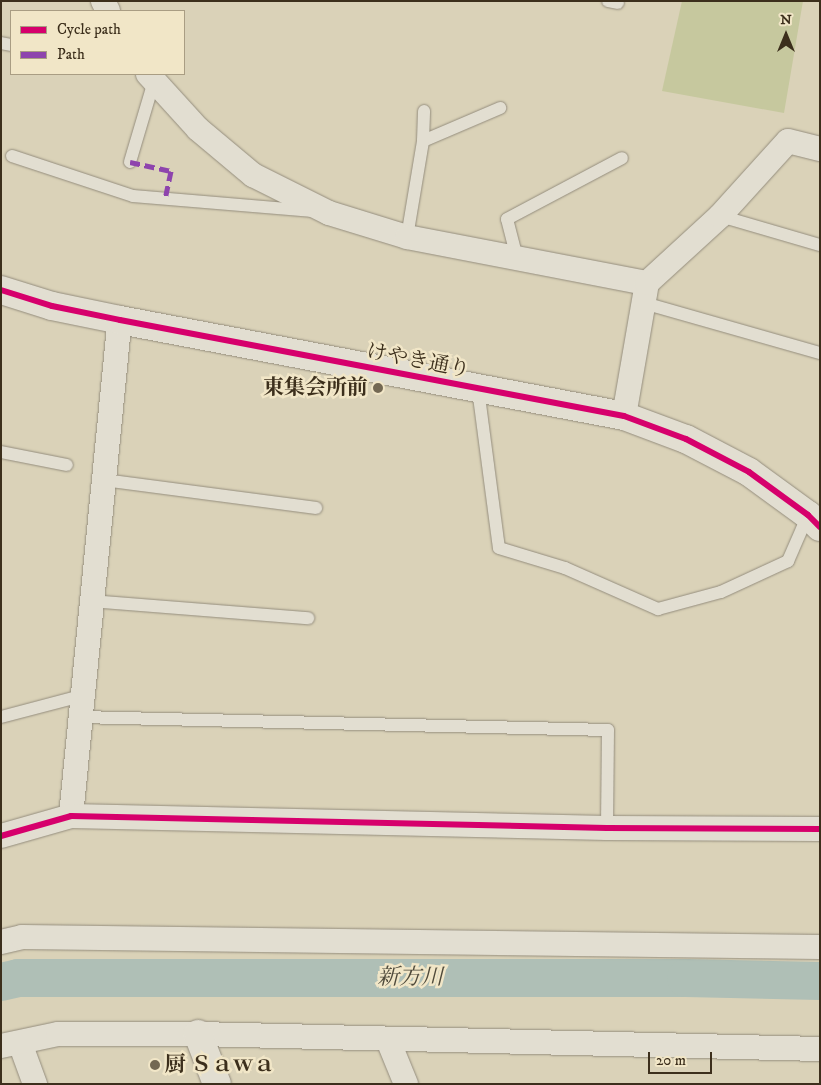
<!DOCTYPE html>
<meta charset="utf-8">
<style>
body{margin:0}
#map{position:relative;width:821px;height:1085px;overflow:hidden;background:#dad2b8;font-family:"IM FELL DW Pica","Noto Serif JP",serif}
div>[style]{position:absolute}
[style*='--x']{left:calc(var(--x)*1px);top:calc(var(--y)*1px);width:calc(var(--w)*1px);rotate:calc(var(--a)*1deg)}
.green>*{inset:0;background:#c6c89e}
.river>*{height:38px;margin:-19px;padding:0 19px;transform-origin:19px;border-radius:19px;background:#afbfb6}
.roads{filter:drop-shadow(0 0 1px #948d7d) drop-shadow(0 0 1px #948d7d)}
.lane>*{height:12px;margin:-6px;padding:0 6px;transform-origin:6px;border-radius:6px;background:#e2ded1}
.street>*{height:24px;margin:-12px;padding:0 12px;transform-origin:12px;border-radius:12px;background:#e2ded1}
.secondary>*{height:28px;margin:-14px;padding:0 14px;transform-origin:14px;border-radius:14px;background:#e2ded1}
.quiet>*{height:5px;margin-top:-2.5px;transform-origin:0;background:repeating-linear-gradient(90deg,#8e44ad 0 10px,transparent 0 15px)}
.cycleway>*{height:6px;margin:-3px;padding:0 3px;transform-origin:3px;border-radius:3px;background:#d6006c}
.dots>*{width:14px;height:14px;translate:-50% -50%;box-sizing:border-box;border:2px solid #f1e6c7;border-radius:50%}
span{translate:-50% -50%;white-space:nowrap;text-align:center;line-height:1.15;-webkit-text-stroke:5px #f1e6c7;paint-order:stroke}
.street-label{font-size:21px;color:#3c2f1c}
.poi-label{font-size:21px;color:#3c2f1c;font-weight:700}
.right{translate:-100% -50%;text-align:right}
.left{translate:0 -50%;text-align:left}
.water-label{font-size:22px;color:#4f4a3b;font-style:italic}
.frame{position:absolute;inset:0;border:2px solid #3c2f1c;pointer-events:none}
.legend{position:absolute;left:10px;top:10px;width:175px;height:65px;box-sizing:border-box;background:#f1e6c7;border:1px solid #a99d83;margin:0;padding:6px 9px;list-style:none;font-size:15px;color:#3c2f1c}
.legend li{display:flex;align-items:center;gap:10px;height:25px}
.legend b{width:25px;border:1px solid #a99d83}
.north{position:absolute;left:761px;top:10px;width:50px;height:50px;-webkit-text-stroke:4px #f1e6c7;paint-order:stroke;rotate:0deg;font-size:14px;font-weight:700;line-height:20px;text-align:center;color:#3c2f1c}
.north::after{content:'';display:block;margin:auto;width:18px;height:22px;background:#3c2f1c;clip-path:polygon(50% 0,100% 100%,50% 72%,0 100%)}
.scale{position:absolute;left:648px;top:1052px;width:64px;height:22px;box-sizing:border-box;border:2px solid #3c2f1c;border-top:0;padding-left:6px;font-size:15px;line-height:18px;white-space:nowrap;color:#3c2f1c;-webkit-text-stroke:4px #f1e6c7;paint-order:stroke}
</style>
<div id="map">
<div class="green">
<i style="clip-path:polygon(682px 1px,803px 1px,784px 113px,662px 91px)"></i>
</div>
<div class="river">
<i style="--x:1;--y:982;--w:17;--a:-13"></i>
<i style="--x:18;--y:978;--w:668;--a:0"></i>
<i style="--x:686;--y:978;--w:134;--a:1.3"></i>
</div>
<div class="roads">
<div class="lane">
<i style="--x:608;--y:1;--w:10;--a:11"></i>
<i style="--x:1;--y:43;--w:10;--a:11"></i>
<i style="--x:423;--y:141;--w:84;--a:-23.2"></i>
<i style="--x:12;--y:156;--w:127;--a:18.3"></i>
<i style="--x:133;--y:196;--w:181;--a:4.8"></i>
<i style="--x:130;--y:162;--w:84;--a:-73.5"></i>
<i style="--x:720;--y:216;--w:104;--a:16.2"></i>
<i style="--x:407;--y:237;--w:97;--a:-80.5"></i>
<i style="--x:423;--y:141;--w:30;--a:-88"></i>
<i style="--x:517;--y:258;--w:40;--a:-104.4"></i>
<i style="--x:507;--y:219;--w:130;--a:-27.9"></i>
<i style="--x:644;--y:303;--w:183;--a:15.9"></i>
<i style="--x:478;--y:389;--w:160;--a:82.5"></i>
<i style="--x:499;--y:548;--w:69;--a:16.9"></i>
<i style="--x:565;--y:568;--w:102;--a:23.8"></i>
<i style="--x:658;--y:609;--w:65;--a:-15.1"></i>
<i style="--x:721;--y:592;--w:74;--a:-24.8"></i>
<i style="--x:788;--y:561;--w:50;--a:-66.5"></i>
<i style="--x:1;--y:452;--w:67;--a:11.1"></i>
<i style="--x:104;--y:480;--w:214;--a:7.5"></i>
<i style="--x:90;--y:601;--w:219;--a:4.5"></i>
<i style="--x:1;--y:717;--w:83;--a:-14.7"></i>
<i style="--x:80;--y:717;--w:528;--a:1.41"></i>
<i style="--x:608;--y:730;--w:98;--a:90.6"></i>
</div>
<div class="street">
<i style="--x:103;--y:1;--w:11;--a:63"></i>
<i style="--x:148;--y:74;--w:74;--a:47.7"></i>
<i style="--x:198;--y:129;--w:72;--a:39.9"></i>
<i style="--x:253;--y:175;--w:85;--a:26.6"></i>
<i style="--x:329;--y:213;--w:82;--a:17.1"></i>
<i style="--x:407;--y:237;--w:244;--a:10.9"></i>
<i style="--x:624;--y:416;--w:135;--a:-80.2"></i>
<i style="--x:647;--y:283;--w:99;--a:-42.5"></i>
<i style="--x:720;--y:216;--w:101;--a:-47.8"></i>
<i style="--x:788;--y:141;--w:33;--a:14"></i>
<i style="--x:71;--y:816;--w:498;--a:-84.4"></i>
<i style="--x:1;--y:836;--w:73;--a:-15.9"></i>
<i style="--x:71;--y:816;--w:536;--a:1.28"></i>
<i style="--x:607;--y:828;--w:213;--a:0.3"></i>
<i style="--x:1;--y:942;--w:22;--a:-13"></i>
<i style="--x:22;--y:937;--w:798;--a:0.72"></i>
<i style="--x:388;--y:1040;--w:48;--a:67.8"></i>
<i style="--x:20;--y:1043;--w:44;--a:69.9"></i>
<i style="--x:1;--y:1046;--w:58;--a:-11.9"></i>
<i style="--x:58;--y:1034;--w:140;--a:0"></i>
<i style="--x:198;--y:1034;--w:622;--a:1.38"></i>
</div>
<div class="secondary">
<i style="--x:1;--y:290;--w:53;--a:17.4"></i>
<i style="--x:52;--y:306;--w:69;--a:11.6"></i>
<i style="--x:120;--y:320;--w:513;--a:10.78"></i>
<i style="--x:624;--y:416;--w:66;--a:20.4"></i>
<i style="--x:686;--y:439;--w:71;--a:27.6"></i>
<i style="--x:749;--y:472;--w:73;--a:36.1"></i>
<i style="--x:808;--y:515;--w:17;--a:45"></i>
<i style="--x:198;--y:1034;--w:53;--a:69.2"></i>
</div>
</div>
<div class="quiet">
<i style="--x:130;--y:162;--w:42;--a:12.4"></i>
<i style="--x:171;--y:171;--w:29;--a:102"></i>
</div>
<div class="cycleway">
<i style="--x:1;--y:290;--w:53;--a:17.4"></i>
<i style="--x:52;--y:306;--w:69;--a:11.6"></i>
<i style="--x:120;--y:320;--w:513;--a:10.78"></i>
<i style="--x:624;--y:416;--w:66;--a:20.4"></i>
<i style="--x:686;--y:439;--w:71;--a:27.6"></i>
<i style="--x:749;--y:472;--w:73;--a:36.1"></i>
<i style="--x:808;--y:515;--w:17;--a:45"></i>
<i style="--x:1;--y:836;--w:73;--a:-15.9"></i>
<i style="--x:71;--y:816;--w:536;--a:1.28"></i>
<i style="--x:607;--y:828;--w:213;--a:0.3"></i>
</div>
<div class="dots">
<i style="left:378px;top:388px;background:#736853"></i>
<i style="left:155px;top:1065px;background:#736853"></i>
</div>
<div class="street-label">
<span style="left:418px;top:361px;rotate:11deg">けやき通り</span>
</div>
<div class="poi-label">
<span class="right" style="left:368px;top:388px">東集会所前</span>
<span class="left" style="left:165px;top:1065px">厨 Ｓａｗａ</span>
</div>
<div class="water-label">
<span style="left:410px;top:978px">新方川</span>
</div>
<div class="frame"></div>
<ul class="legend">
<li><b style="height:6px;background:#d6006c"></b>Cycle path</li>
<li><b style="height:6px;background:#8e44ad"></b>Path</li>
</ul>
<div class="north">N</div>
<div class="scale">20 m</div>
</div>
